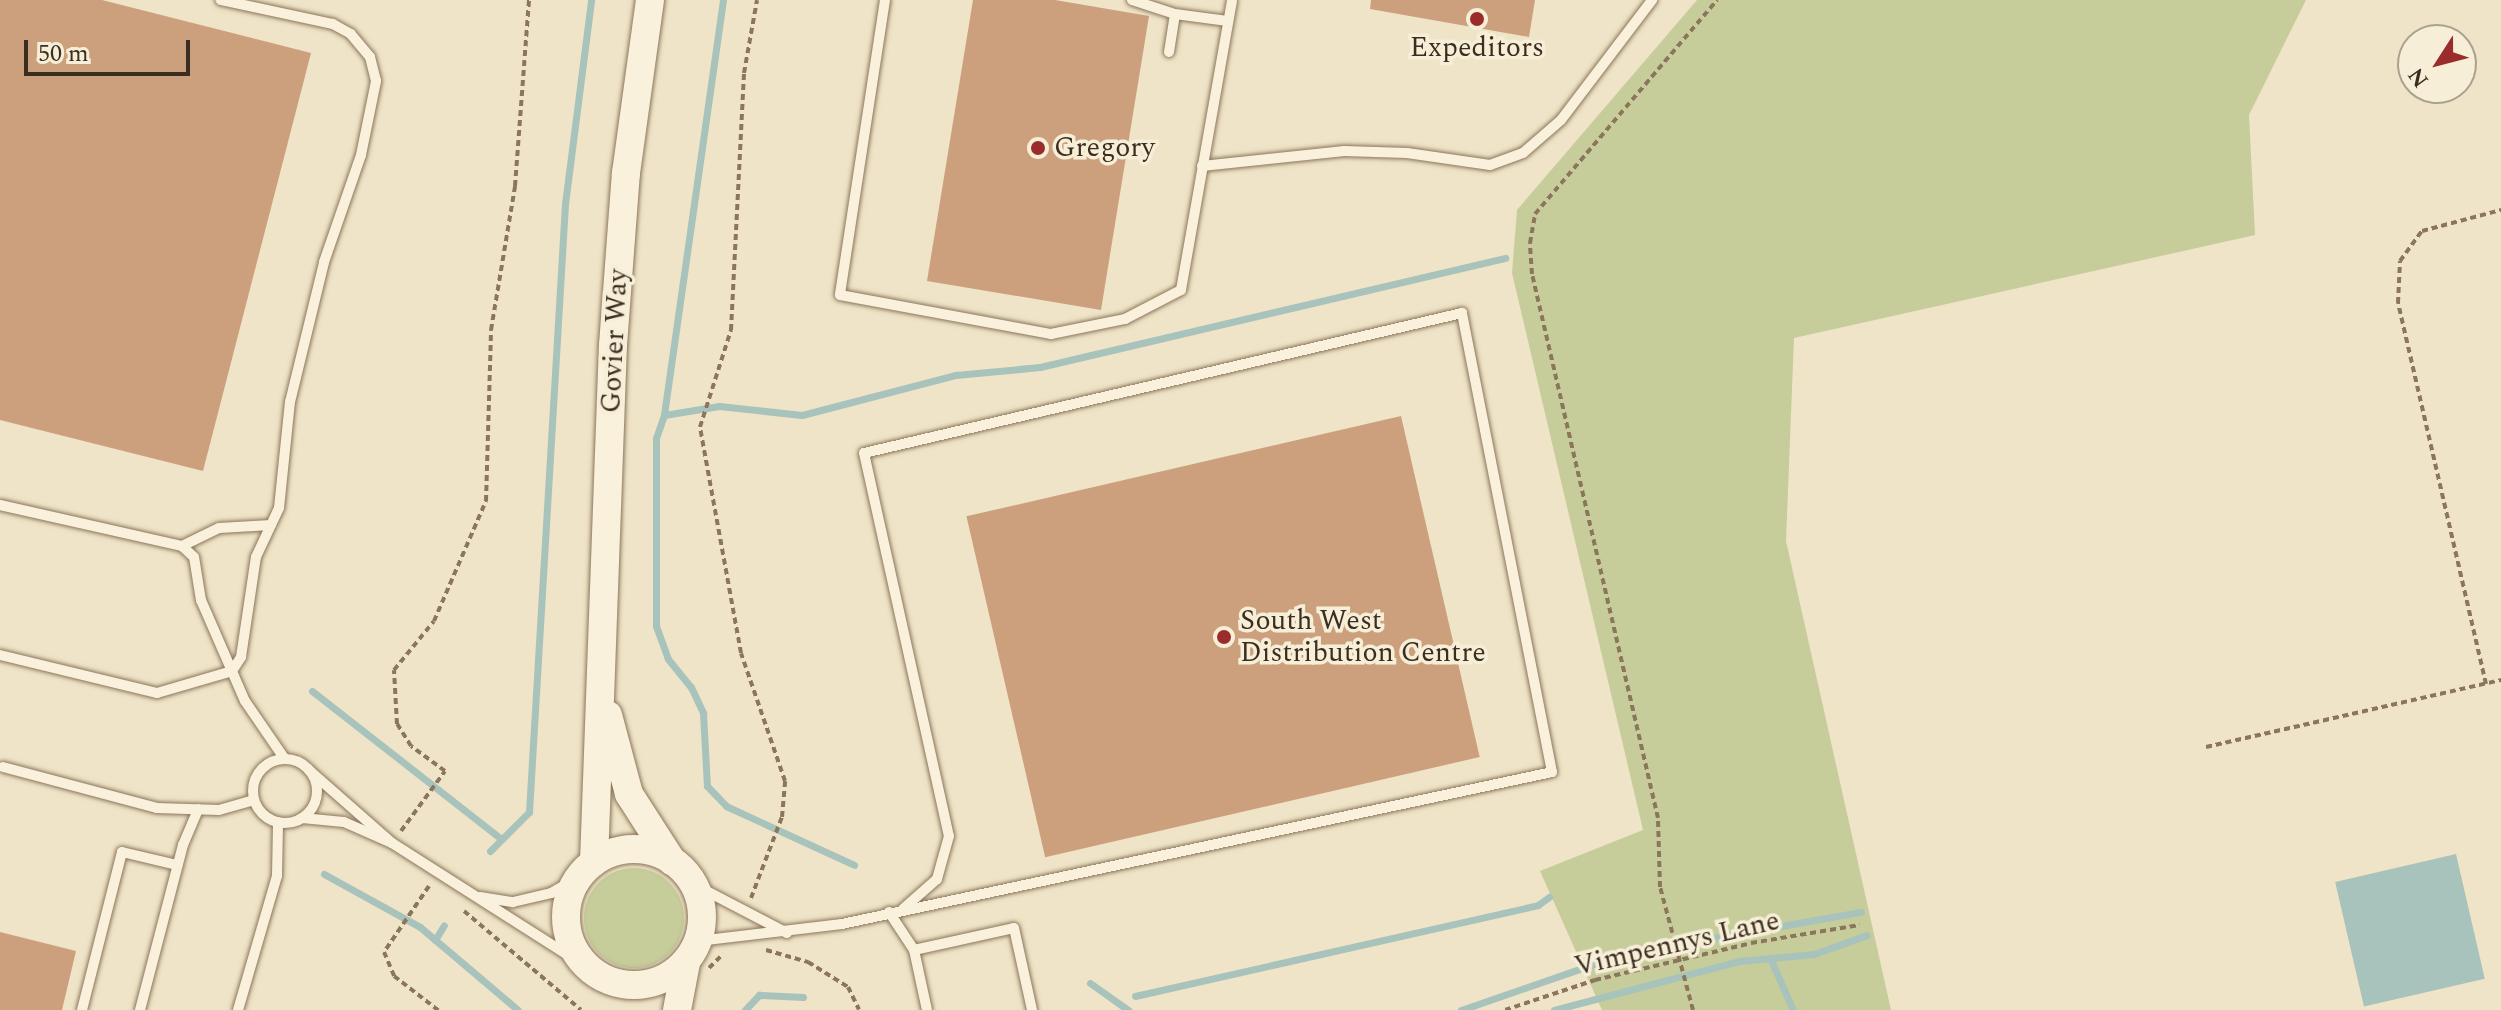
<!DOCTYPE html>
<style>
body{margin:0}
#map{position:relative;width:2501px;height:1010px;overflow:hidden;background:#efe4c7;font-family:Spectral,serif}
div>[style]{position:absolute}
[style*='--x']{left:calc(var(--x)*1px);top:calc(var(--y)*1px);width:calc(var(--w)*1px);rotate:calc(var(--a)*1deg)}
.green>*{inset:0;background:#c6cd9a}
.round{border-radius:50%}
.water>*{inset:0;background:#a8c3bb;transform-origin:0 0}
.stream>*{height:7px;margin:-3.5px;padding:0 3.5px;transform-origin:3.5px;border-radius:3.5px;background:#a8c3bb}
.building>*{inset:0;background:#cda07d;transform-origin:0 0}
.path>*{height:4px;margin-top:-2px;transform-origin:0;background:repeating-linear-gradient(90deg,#8b765c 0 6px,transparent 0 10px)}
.roads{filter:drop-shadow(0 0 2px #8b765c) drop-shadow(0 0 2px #8b765c)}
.lane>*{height:10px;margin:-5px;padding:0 5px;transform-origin:5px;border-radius:5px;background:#f9f1db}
.lane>.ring{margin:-5px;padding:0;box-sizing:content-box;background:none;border:10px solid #f9f1db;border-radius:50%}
.secondary>*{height:28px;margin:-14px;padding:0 14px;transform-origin:14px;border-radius:14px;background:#f9f1db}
.secondary>.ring{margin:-14px;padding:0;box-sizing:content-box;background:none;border:28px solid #f9f1db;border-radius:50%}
.dots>*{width:22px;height:22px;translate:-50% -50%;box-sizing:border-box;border:4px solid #f6eed7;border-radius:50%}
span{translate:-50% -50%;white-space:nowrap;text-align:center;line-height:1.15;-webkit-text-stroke:7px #f6eed7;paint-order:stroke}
.poi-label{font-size:28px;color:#3b2d20}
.left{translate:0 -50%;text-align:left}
.street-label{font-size:28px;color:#3b2d20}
.north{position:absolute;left:2397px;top:24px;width:80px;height:80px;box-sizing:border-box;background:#f6eed7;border:2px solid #aba18e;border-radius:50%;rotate:234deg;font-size:22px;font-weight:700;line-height:32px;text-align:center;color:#3b2d20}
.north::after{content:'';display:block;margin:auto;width:28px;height:36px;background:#9a2d2c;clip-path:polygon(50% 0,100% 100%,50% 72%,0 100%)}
.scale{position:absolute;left:24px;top:40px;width:166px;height:36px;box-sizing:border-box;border:4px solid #3b2d20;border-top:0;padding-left:10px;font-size:24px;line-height:28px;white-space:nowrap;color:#3b2d20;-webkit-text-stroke:6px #f6eed7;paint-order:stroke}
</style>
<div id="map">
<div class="green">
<i style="clip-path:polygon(1697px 0,2306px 0,2249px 115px,2255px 235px,1794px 338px,1786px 541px,1891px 1010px,1602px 1010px,1540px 871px,1643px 830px,1512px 273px,1517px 210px)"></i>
<i class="round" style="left:584px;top:868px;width:100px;height:100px"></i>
</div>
<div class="water">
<i style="left:2456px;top:854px;width:128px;height:124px;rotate:77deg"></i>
</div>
<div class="stream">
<i style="--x:723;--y:0;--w:419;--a:98.1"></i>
<i style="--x:664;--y:415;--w:24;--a:109"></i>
<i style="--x:656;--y:438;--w:188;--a:90"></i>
<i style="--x:656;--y:626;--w:35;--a:70"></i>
<i style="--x:668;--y:659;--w:36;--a:51"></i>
<i style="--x:691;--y:687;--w:29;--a:65"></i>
<i style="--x:703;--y:713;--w:73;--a:86.9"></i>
<i style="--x:707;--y:786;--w:28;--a:46"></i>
<i style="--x:726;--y:806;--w:141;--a:24.7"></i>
<i style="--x:664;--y:415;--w:56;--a:-9.3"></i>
<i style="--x:719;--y:406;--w:83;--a:6.2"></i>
<i style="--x:802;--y:415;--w:159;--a:-14.6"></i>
<i style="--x:956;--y:375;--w:84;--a:-5.4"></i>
<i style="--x:1040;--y:367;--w:478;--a:-13.2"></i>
<i style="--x:312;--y:691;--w:239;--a:38"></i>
<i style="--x:490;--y:851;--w:55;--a:-45"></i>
<i style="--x:529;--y:812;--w:609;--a:-86.61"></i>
<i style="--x:565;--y:204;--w:206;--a:-82.7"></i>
<i style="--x:324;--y:874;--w:110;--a:28.9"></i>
<i style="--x:420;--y:927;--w:128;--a:40.3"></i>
<i style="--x:435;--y:940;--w:17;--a:-59"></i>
<i style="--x:1770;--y:958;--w:57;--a:66.1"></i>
<i style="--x:1090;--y:983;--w:47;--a:35.4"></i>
<i style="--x:1135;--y:996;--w:413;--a:-12.7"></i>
<i style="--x:1538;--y:905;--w:14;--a:-36"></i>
<i style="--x:745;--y:1010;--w:21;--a:-47"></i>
<i style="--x:759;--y:995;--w:44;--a:2.6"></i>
<i style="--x:1461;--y:1010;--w:138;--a:-19.1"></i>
<i style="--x:1591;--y:965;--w:73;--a:-14.2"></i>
<i style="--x:1662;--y:947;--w:202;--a:-10"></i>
<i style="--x:1554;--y:1010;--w:192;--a:-14.8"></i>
<i style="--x:1740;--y:961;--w:74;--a:-5.4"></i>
<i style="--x:1814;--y:954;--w:56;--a:-19.7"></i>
</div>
<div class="building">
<i style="clip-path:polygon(0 0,102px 0,311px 53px,203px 471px,0 420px)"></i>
<i style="clip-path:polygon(973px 0,1055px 0,1149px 16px,1101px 310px,927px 281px)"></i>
<i style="clip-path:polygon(1371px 0,1535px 0,1529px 37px,1370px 9px)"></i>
<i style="left:1401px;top:416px;width:350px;height:446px;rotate:77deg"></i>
<i style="clip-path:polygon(0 932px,76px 951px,62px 1010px,0 1010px)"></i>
</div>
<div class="path">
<i style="--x:2486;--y:684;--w:391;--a:-103"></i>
<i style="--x:2398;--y:303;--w:42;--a:-87.3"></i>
<i style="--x:2400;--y:261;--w:37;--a:-54"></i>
<i style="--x:2422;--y:231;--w:82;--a:-14.9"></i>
<i style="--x:2206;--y:747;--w:303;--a:-12.8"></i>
<i style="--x:401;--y:831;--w:74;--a:-53.7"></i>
<i style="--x:445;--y:771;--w:42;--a:-143.7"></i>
<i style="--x:411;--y:746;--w:26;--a:-122"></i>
<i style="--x:397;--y:724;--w:54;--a:-93.2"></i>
<i style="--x:394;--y:670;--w:63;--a:-50.8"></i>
<i style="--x:434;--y:621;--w:131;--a:-66.6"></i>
<i style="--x:486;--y:501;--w:171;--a:-88.3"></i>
<i style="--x:491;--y:330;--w:146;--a:-80.5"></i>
<i style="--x:515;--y:186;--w:187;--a:-85.7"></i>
<i style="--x:429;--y:886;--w:80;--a:124.3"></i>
<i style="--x:384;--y:952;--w:26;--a:67"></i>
<i style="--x:394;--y:976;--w:56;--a:37.7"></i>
<i style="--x:751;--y:898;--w:87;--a:-69.1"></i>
<i style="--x:782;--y:817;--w:36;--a:-85"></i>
<i style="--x:785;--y:781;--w:135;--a:-109"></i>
<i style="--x:741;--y:653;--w:230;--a:-100.3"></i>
<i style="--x:700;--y:427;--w:102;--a:-72.3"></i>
<i style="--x:731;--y:330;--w:257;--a:-87.1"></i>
<i style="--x:744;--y:73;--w:74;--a:-79.9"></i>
<i style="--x:464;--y:911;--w:153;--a:40.2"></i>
<i style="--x:766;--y:950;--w:44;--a:15.9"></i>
<i style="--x:808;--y:962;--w:47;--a:32"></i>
<i style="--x:848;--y:987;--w:25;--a:64"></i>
<i style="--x:709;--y:968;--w:20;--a:-45"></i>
<i style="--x:1505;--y:1010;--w:95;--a:-18.4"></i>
<i style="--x:1595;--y:980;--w:160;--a:-13.3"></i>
<i style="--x:1751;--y:943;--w:110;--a:-9.4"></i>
<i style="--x:1693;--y:1010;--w:127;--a:-105"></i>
<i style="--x:1660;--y:887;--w:69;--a:-91.7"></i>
<i style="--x:1658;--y:818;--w:558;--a:-103.04"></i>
<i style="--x:1532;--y:274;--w:31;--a:-94"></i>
<i style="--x:1530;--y:243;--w:29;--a:-80"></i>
<i style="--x:1535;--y:214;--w:281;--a:-49.6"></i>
</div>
<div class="roads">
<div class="lane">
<i style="--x:885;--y:0;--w:298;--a:98.7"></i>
<i style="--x:840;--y:295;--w:215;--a:10.5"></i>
<i style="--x:1051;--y:334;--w:76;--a:-11.5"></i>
<i style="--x:1125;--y:319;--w:63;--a:-27.4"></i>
<i style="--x:1181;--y:290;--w:294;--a:-80"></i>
<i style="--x:1132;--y:0;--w:45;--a:18"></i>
<i style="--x:1175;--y:14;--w:53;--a:7.5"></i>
<i style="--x:1169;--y:52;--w:38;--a:-81"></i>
<i style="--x:1202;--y:166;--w:143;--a:-6"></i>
<i style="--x:1344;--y:151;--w:63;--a:1.8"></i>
<i style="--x:1407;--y:153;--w:84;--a:8.2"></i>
<i style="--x:1490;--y:165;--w:35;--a:-20"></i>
<i style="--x:1523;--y:153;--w:50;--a:-41"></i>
<i style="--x:1561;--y:120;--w:151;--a:-52.8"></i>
<i style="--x:0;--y:505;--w:187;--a:12.7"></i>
<i style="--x:182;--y:546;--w:16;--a:43"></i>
<i style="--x:194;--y:557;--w:44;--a:80.8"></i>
<i style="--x:201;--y:600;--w:110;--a:66.5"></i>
<i style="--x:245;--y:701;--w:69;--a:55.6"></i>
<i style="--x:182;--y:546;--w:41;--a:-25.9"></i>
<i style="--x:219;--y:528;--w:52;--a:-3.3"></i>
<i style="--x:0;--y:655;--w:162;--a:13.6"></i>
<i style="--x:157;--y:693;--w:78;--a:-16.3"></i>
<i style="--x:232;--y:671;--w:17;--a:-57"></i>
<i style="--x:241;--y:657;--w:101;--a:-81.5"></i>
<i style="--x:256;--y:557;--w:54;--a:-64.9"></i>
<i style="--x:279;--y:508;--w:107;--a:-84.1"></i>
<i style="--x:290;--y:402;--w:144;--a:-76.3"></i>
<i style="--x:324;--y:262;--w:113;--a:-70.9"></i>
<i style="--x:361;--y:155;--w:76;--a:-78.5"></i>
<i style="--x:376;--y:81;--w:25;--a:-104"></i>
<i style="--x:370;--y:57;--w:30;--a:-130"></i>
<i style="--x:351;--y:34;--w:21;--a:-151"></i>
<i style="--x:333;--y:24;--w:115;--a:-167.9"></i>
<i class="ring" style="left:253px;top:759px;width:54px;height:54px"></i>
<i style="--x:3;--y:767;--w:159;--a:14.9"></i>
<i style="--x:157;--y:808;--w:62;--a:1.8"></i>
<i style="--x:219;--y:810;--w:36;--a:-16"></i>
<i style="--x:302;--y:818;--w:42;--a:5.4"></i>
<i style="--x:344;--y:822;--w:52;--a:23.6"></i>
<i style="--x:392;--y:843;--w:111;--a:-138.7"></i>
<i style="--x:392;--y:843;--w:236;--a:32.5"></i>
<i style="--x:693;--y:884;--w:106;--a:27.5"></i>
<i style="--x:480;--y:897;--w:33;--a:9"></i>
<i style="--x:513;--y:902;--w:39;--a:-13"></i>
<i style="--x:551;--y:893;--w:32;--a:-30"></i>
<i style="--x:889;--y:912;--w:45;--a:56.7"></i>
<i style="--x:914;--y:950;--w:61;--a:77.8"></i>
<i style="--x:698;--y:941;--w:145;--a:-6.7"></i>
<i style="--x:842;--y:924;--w:726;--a:-12.08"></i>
<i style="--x:1552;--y:772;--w:468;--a:-101.1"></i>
<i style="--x:1462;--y:313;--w:614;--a:166.82"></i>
<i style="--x:864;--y:453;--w:392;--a:77.5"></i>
<i style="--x:949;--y:836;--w:45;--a:105.6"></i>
<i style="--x:937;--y:879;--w:45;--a:138.6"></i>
<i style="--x:914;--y:950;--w:102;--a:-12.4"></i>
<i style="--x:1014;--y:928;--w:84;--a:77.6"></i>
<i style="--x:82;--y:1010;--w:163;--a:-75.8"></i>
<i style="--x:122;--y:852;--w:57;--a:13.3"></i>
<i style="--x:140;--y:1010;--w:171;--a:-75.4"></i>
<i style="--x:183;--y:845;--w:39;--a:-67"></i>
<i style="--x:238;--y:1010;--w:140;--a:-73.8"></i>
<i style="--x:277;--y:876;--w:54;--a:-88.9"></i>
</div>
<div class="secondary">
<i style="--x:608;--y:715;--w:82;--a:75.1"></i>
<i style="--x:629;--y:794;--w:80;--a:57.3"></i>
<i class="ring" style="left:566px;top:849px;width:108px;height:108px"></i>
<i style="--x:594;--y:862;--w:517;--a:-87.9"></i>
<i style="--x:613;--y:345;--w:172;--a:-85.7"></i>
<i style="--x:626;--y:173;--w:175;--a:-82.1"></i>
<i style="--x:677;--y:1010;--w:48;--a:-79.2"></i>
</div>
</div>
<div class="dots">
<i style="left:1477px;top:19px;background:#9a2d2c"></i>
<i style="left:1038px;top:148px;background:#9a2d2c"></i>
<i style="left:1224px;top:637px;background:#9a2d2c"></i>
</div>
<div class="poi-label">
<span style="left:1477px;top:48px">Expeditors</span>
<span class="left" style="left:1054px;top:148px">Gregory</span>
<span class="left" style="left:1240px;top:637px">South West<br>Distribution Centre</span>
</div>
<div class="street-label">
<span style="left:615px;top:341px;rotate:-87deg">Govier Way</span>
<span style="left:1677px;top:944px;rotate:-13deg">Vimpennys Lane</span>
</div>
<div class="north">N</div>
<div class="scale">50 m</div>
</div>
